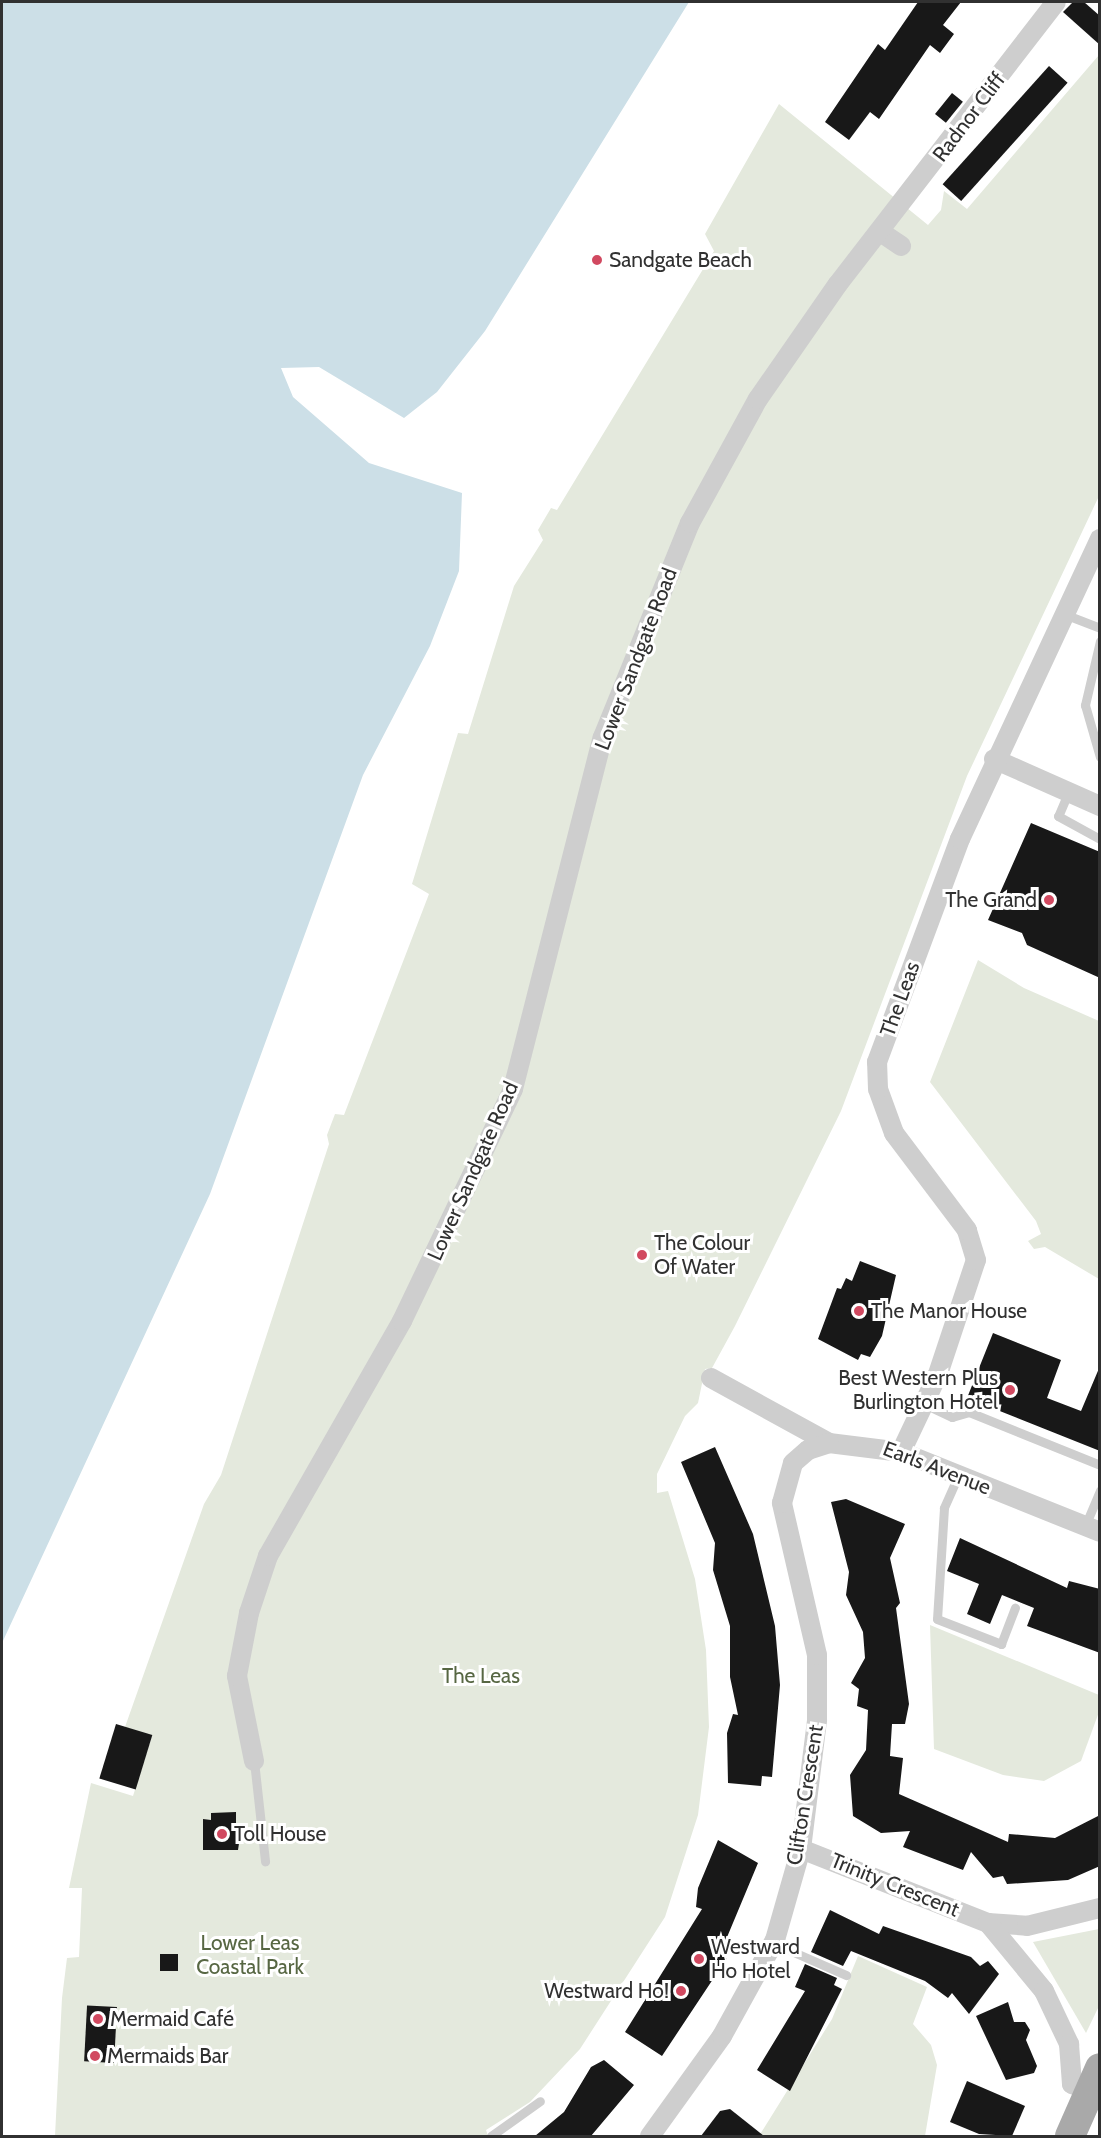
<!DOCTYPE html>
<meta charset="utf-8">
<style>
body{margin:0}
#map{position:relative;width:1101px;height:2138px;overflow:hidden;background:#fff;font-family:Cabin,sans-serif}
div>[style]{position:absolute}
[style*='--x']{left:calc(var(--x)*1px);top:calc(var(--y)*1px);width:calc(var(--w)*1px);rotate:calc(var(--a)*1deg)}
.green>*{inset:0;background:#e4e9dd}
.water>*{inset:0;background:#ccdfe7}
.building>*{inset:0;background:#181818;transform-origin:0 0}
.service>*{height:9px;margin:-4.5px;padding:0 4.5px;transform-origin:4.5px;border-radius:4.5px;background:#cecece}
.minor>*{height:20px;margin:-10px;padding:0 10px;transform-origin:10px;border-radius:10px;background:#cecece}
.primary>*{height:30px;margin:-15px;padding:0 15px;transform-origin:15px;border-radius:15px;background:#a9a9a9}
.dots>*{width:16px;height:16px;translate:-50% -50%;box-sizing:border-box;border:3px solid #fff;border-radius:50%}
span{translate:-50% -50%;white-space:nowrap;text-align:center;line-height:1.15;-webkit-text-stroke:6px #fff;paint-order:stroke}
.street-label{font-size:21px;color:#313131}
.poi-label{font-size:21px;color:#313131}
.left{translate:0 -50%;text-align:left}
.right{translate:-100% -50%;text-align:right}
.park-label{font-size:21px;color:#576743}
.frame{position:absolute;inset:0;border:3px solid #313131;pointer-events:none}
</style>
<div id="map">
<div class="green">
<i style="clip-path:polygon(1099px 55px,1099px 496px,967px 776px,841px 1111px,735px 1326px,712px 1368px,705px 1369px,698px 1403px,685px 1416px,657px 1474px,657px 1493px,668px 1491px,695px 1579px,706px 1650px,709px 1727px,698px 1815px,665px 1917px,580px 2049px,530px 2102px,486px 2130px,488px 2136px,55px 2136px,62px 1998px,67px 1958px,79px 1957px,82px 1888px,69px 1888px,91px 1783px,133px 1796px,152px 1736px,125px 1727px,204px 1504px,221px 1475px,329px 1144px,327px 1135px,335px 1114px,344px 1115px,429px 894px,412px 884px,458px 733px,468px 734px,514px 586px,543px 540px,538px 530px,551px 508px,557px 510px,714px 251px,705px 234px,779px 104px,928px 225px,941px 210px,944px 191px,967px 209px)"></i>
<i style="clip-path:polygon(978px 960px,1024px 988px,1099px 1021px,1099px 1279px,1045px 1247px,1034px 1249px,1028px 1241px,1041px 1234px,1036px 1221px,930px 1082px)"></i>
<i style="clip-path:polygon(930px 1625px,1099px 1695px,1099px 1712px,1081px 1761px,1044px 1781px,1003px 1775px,934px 1749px)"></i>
<i style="clip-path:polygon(1099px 1929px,1099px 2006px,1086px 2033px,1033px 1942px)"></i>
<i style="clip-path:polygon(858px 1956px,927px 1987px,913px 2024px,931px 2045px,937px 2065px,925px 2136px,759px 2136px,832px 2019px)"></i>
</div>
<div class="water">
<i style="clip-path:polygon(2px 2px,689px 2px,485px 331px,437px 392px,404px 418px,319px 367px,281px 368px,293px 397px,369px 463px,462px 493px,459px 571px,430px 646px,363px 775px,210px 1194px,2px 1643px)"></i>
</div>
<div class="building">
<i style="clip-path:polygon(918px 2px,961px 2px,943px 25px,954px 34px,940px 53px,930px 45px,879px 119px,870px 112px,849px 140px,825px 122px,878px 44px,885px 50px)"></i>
<i style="clip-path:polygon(1073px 2px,1084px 2px,1100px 16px,1100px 45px,1063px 12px)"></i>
<i style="left:1049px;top:66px;width:25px;height:159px;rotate:42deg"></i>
<i style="left:952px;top:93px;width:14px;height:27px;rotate:39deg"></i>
<i style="clip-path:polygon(1031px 823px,1100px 852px,1100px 978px,1027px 945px,1022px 933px,988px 920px)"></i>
<i style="clip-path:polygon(860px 1261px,896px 1275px,882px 1336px,870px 1357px,861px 1354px,858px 1360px,818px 1339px,837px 1288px,841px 1289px,846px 1278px,852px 1281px)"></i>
<i style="clip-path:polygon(993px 1333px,1061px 1360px,1047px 1398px,1081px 1411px,1100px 1366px,1100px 1451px,967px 1398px)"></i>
<i style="clip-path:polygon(715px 1447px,753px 1534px,775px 1626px,780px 1685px,772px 1777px,762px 1776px,761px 1786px,728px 1783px,727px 1733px,733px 1714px,738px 1715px,730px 1677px,730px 1626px,713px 1570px,715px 1543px,681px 1462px)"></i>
<i style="clip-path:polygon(846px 1499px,905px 1524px,890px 1558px,900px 1603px,896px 1608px,909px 1704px,905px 1724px,892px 1724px,890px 1756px,903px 1758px,899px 1794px,1008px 1842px,1009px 1834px,1055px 1838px,1100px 1815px,1100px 1866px,1068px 1880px,1007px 1884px,1003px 1876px,993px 1878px,971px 1852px,963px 1870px,903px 1847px,910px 1831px,881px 1833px,853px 1816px,850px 1775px,866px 1750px,868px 1710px,857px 1706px,859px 1689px,851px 1683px,865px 1658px,863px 1632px,846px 1595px,849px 1572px,831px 1502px)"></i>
<i style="clip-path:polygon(960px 1538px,1067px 1588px,1069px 1581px,1100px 1589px,1100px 1653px,1027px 1626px,1034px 1608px,1002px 1595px,990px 1624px,967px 1614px,979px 1584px,947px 1571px)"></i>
<i style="left:116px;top:1724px;width:38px;height:57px;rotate:17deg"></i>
<i style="clip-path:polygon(236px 1812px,236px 1824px,242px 1824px,238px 1850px,203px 1850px,203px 1819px,211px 1820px,211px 1813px)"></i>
<i style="clip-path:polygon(718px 1840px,758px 1863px,720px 1954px,727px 1958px,662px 2056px,625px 2032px,702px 1909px,696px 1907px,698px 1888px)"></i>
<i style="clip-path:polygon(830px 1910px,879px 1934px,883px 1926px,971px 1957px,980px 1966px,988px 1961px,999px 1974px,969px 2014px,952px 1993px,948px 1998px,925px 1981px,851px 1951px,843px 1966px,811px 1952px)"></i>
<i style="left:160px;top:1954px;width:18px;height:17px"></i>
<i style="clip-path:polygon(805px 1964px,837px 1978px,834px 1985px,842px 1989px,790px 2091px,757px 2070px,805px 1991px,795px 1987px)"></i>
<i style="clip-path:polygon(1008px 2002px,1014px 2022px,1025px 2022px,1030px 2030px,1026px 2040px,1037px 2066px,1034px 2073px,1006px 2080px,976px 2016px)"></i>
<i style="left:117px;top:2007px;width:56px;height:30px;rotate:93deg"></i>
<i style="clip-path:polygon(604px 2060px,634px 2085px,591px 2136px,535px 2136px,564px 2112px,591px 2067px)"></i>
<i style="clip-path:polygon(967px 2081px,1025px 2106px,1012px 2136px,979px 2134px,950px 2122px)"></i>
<i style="clip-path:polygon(730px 2109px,764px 2136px,701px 2136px,720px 2111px)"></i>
</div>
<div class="service">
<i style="--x:1064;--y:614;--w:39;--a:21"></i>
<i style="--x:1100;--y:641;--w:66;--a:103.2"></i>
<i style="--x:1085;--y:705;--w:54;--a:73.9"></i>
<i style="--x:1068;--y:793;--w:25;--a:113"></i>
<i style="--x:1058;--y:816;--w:48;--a:28.7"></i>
<i style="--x:924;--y:1404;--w:31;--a:25"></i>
<i style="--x:952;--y:1417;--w:18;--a:-16"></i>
<i style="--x:969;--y:1412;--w:141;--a:22"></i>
<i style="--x:958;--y:1476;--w:35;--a:114"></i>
<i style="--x:944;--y:1508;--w:111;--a:93.6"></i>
<i style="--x:937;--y:1619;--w:69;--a:21.3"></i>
<i style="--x:1001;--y:1644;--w:39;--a:-69"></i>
<i style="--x:1085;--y:1526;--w:39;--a:-67"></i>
<i style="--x:254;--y:1761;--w:101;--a:83.7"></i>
<i style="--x:773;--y:1943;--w:80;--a:23.7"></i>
<i style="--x:491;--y:2136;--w:60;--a:-35.5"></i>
</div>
<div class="minor">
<i style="--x:882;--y:233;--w:23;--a:34"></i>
<i style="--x:994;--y:759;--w:116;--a:23.9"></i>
<i style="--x:711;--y:1378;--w:135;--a:28.8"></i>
<i style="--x:829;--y:1443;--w:73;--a:7.1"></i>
<i style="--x:901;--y:1452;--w:214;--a:21.9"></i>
<i style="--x:901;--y:1452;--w:86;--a:-64.6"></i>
<i style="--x:938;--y:1374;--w:120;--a:-71.6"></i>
<i style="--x:976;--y:1260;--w:31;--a:-107"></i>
<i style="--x:967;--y:1230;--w:121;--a:-127"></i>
<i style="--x:894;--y:1133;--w:47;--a:-110"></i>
<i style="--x:878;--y:1089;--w:27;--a:-92"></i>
<i style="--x:877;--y:1062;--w:238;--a:-69.6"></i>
<i style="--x:960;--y:839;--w:331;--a:-65"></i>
<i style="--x:254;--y:1761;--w:87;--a:-101.3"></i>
<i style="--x:237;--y:1676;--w:64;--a:-79.2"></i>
<i style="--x:249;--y:1613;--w:60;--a:-71.6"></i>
<i style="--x:268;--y:1556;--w:271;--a:-60.3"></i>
<i style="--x:402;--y:1321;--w:257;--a:-64.4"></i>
<i style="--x:513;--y:1089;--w:363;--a:-75.7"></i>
<i style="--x:603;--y:737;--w:231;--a:-67.9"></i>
<i style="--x:690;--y:523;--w:141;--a:-61.3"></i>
<i style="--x:758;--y:399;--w:140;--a:-55.2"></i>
<i style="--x:838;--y:284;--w:356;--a:-52.3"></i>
<i style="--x:801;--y:1849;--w:201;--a:21.6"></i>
<i style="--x:988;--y:1923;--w:39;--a:4"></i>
<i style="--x:1027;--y:1926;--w:75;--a:-13.9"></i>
<i style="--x:988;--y:1923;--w:88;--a:50.5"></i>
<i style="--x:1044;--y:1991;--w:59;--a:64.7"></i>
<i style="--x:1069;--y:2044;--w:40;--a:85.7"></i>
<i style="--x:1072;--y:2084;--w:18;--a:22"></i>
<i style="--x:650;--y:2136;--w:123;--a:-54.2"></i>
<i style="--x:722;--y:2036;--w:110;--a:-61.1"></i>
<i style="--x:775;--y:1940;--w:95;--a:-74.1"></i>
<i style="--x:801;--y:1849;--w:130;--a:-82.9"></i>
<i style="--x:817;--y:1720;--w:65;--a:-90"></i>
<i style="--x:817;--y:1655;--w:156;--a:-103"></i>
<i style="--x:782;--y:1503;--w:41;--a:-74.6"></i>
<i style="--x:793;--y:1463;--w:20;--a:-41"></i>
<i style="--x:808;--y:1450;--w:22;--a:-18"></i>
</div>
<div class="primary">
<i style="--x:1070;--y:2136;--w:74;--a:-66.2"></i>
</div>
<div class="dots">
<i style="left:597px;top:260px;background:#d14960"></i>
<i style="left:1049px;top:900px;background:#d14960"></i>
<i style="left:642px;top:1255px;background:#d14960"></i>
<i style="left:859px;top:1311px;background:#d14960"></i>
<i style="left:1010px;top:1390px;background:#d14960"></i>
<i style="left:222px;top:1834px;background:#d14960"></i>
<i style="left:699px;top:1959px;background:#d14960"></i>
<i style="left:681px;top:1991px;background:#d14960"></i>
<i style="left:98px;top:2019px;background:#d14960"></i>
<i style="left:95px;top:2056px;background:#d14960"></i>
</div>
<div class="street-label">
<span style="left:969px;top:117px;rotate:-53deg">Radnor Cliff</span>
<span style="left:636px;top:659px;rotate:-69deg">Lower Sandgate Road</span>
<span style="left:900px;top:999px;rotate:-70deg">The Leas</span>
<span style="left:473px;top:1171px;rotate:-66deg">Lower Sandgate Road</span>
<span style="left:937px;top:1468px;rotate:21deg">Earls Avenue</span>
<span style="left:805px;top:1795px;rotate:-81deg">Clifton Crescent</span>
<span style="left:895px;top:1885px;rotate:22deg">Trinity Crescent</span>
</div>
<div class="poi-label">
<span class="left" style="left:609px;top:260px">Sandgate Beach</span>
<span class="right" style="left:1037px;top:900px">The Grand</span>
<span class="left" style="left:654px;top:1255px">The Colour<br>Of Water</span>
<span class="left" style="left:871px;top:1311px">The Manor House</span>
<span class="right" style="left:998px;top:1390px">Best Western Plus<br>Burlington Hotel</span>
<span class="left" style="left:234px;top:1834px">Toll House</span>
<span class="left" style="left:711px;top:1959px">Westward<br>Ho Hotel</span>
<span class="right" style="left:669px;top:1991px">Westward Ho!</span>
<span class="left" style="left:110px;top:2019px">Mermaid Café</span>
<span class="left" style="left:107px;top:2056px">Mermaids Bar</span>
</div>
<div class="park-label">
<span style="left:481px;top:1676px">The Leas</span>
<span style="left:250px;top:1955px">Lower Leas<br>Coastal Park</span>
</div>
<div class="frame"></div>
</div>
